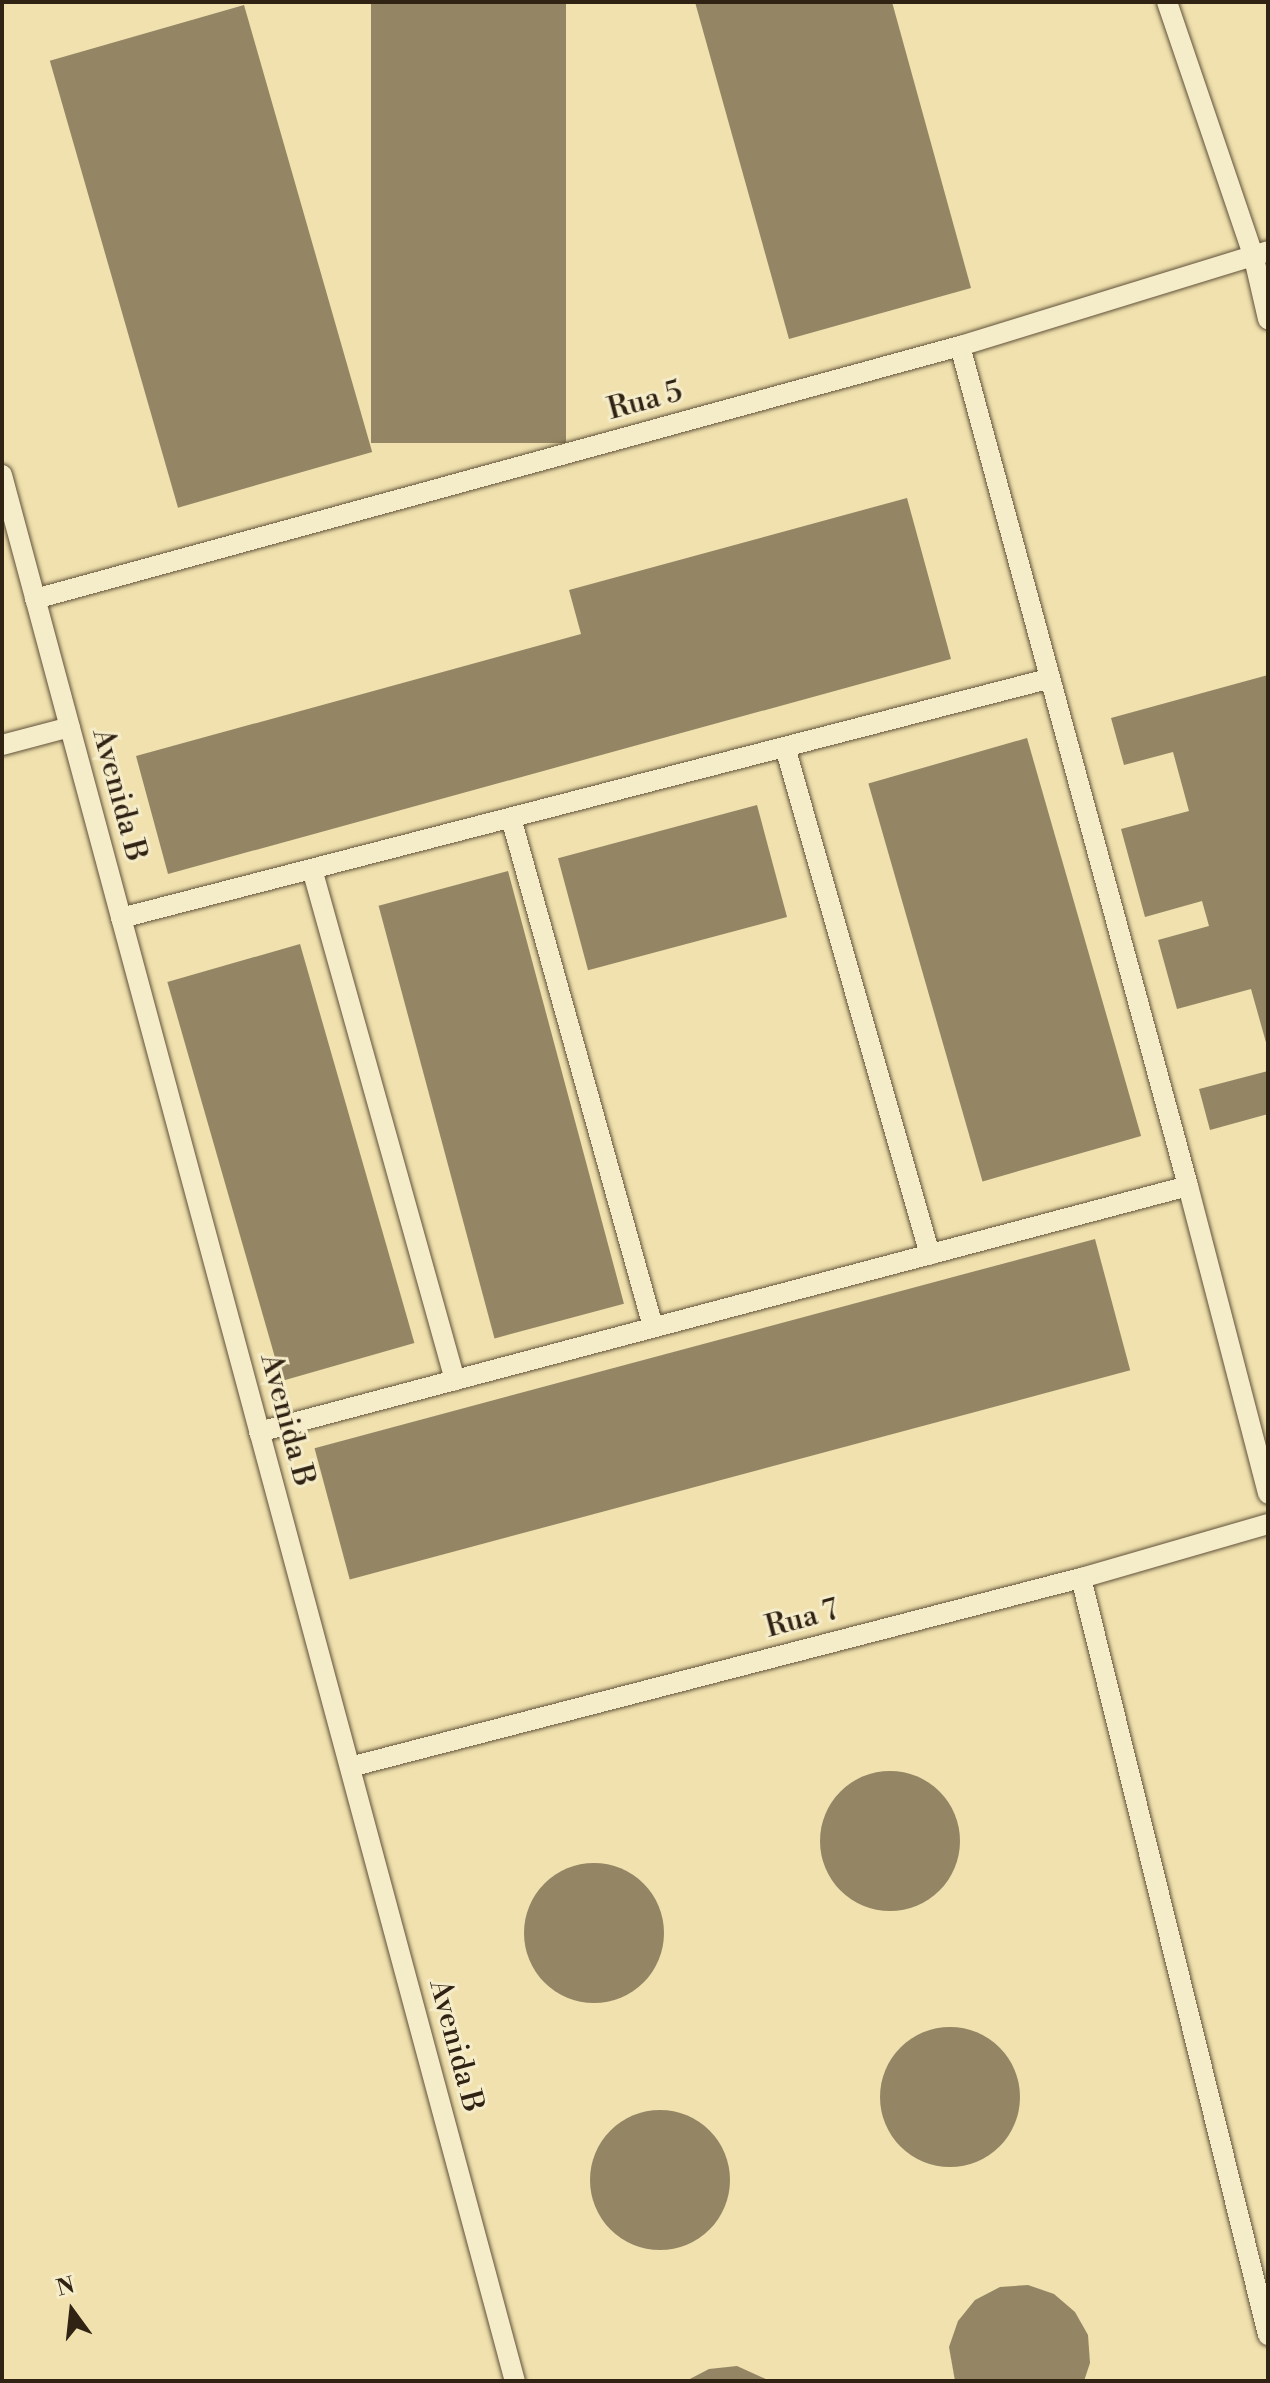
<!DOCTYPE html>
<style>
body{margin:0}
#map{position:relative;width:1270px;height:2383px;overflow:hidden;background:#f0e1ae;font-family:"Libre Bodoni",serif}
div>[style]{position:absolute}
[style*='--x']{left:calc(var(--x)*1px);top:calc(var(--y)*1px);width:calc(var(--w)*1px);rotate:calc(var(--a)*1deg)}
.building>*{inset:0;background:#948664;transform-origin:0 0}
.round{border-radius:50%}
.roads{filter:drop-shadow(0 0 2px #61523a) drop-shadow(0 0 2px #61523a)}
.service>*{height:20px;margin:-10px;padding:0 10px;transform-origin:10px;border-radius:10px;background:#f5ecca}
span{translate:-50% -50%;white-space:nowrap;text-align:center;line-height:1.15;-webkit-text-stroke:6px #f5ecca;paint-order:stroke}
.street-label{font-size:30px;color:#312314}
.frame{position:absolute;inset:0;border:4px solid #312314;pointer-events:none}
.north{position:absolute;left:32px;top:2271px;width:80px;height:80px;-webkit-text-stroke:6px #f5ecca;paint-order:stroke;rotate:345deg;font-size:22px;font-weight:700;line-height:32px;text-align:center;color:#312314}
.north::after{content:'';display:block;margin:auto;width:28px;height:36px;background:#312314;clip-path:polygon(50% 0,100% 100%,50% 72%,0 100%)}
</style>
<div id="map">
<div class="building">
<i style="left:371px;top:2px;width:195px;height:441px"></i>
<i style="clip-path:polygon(695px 2px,892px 2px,971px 288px,789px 339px)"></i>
<i style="left:244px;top:5px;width:465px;height:202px;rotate:74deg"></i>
<i style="clip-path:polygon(907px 498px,951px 659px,168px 874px,136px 756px,581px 634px,569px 590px)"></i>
<i style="clip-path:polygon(1268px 675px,1268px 1046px,1267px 1046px,1251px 989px,1177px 1009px,1158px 940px,1209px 926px,1202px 901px,1145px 917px,1121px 829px,1189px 811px,1173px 752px,1124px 765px,1111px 718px)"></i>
<i style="left:1027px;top:738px;width:414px;height:165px;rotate:74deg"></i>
<i style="left:757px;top:805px;width:116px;height:206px;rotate:75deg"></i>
<i style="left:508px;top:871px;width:448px;height:134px;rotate:75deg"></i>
<i style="left:300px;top:944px;width:415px;height:138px;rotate:74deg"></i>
<i style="clip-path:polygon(1268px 1071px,1268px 1114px,1210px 1130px,1199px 1089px)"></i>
<i style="left:1095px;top:1239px;width:136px;height:808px;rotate:75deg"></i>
<i class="round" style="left:820px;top:1771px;width:140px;height:140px"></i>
<i class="round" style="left:524px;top:1863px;width:140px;height:140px"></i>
<i class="round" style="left:880px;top:2027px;width:140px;height:140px"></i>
<i class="round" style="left:590px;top:2110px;width:140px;height:140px"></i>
<i style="clip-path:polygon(1028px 2285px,1054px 2294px,1075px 2312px,1088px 2335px,1090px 2363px,1084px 2381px,955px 2381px,949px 2347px,958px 2321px,975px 2300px,1000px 2287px)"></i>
<i style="clip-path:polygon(737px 2366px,770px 2381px,686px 2381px,709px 2369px)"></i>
</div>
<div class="roads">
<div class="service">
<i style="--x:1167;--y:2;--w:266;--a:71.2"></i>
<i style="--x:1253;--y:254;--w:67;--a:77"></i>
<i style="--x:960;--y:346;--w:870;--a:74.81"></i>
<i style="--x:2;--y:475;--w:1974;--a:74.94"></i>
<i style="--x:35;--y:599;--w:959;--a:-15.3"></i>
<i style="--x:960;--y:346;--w:322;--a:-17.1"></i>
<i style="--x:2;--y:745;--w:70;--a:-14.8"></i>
<i style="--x:785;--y:747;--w:528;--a:74.07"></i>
<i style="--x:511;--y:818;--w:528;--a:74.41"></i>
<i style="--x:312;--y:869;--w:531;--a:74.37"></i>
<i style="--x:121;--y:918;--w:957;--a:-14.46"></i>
<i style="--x:259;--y:1432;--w:961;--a:-14.83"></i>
<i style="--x:1188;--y:1186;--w:318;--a:75.4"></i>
<i style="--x:1081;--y:1578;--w:780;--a:76.12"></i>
<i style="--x:350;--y:1767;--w:755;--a:-14.5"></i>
<i style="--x:1081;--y:1578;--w:195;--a:-16.1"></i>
</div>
</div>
<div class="street-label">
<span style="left:645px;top:401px;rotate:-15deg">Rua 5</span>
<span style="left:119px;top:795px;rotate:75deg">Avenida B</span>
<span style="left:287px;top:1420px;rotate:75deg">Avenida B</span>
<span style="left:802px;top:1619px;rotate:-15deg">Rua 7</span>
<span style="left:456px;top:2046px;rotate:75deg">Avenida B</span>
</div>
<div class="frame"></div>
<div class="north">N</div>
</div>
